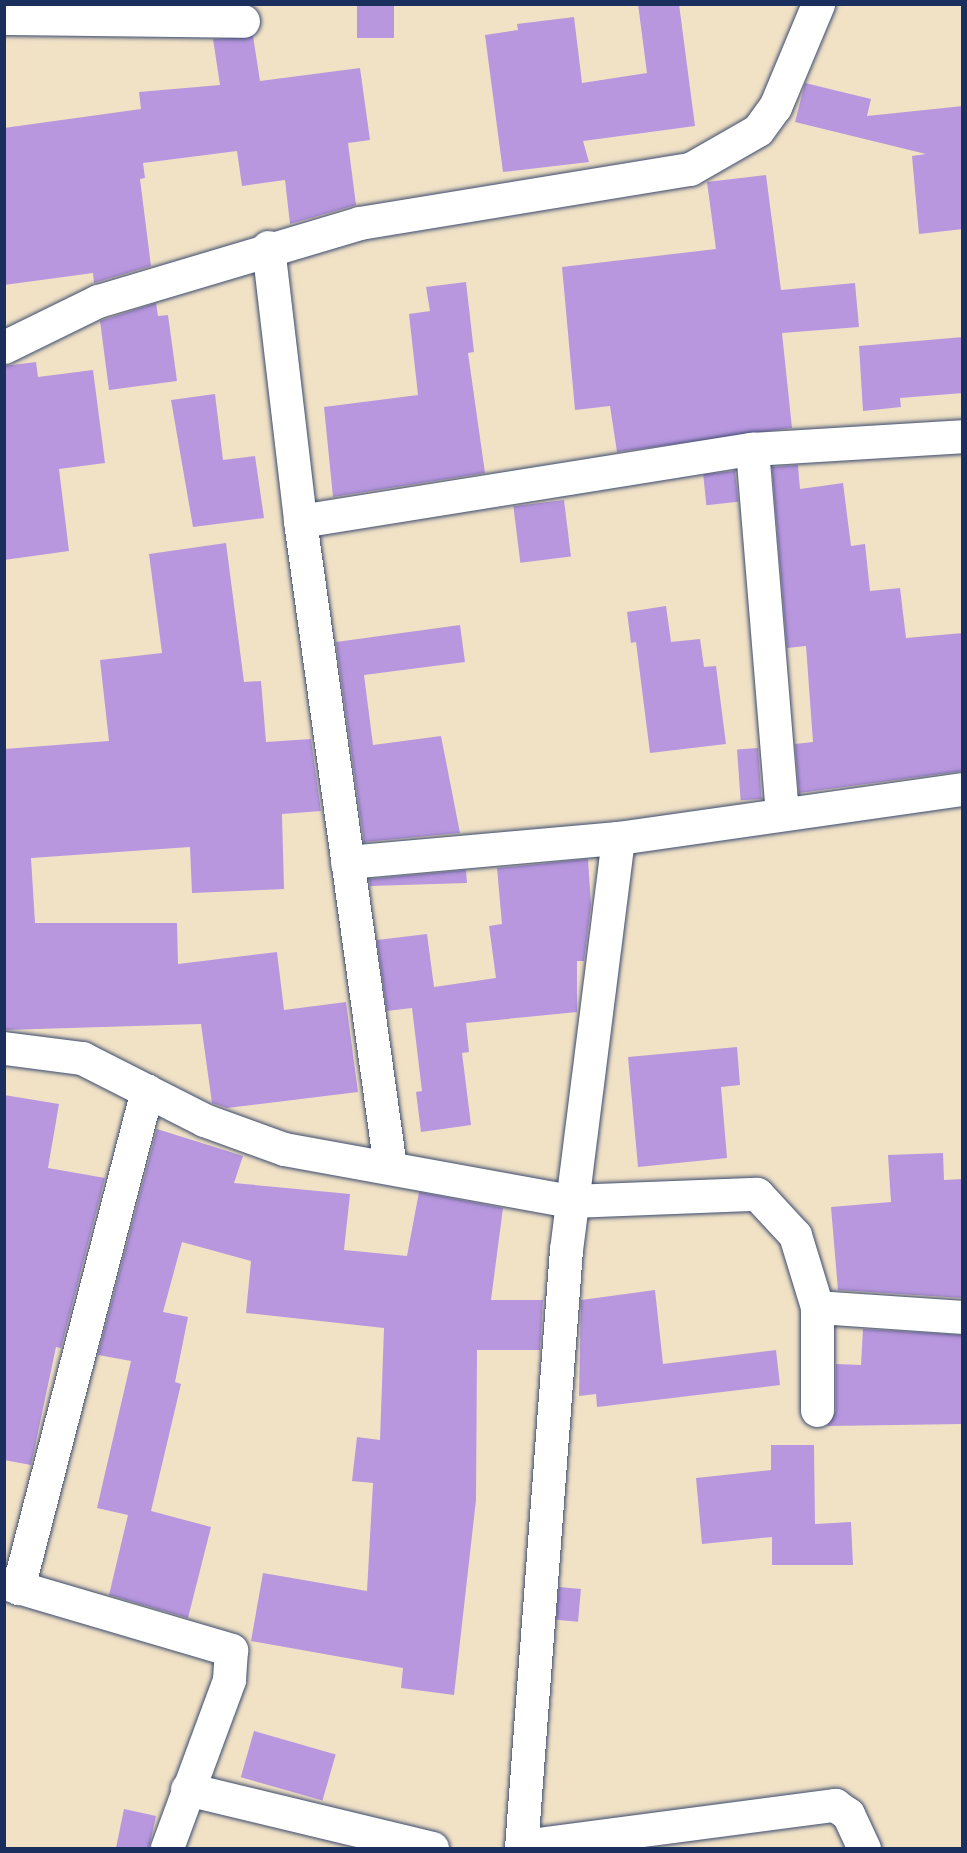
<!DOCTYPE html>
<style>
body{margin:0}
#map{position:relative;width:967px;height:1853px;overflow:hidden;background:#f1e2c6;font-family:Mynerve,sans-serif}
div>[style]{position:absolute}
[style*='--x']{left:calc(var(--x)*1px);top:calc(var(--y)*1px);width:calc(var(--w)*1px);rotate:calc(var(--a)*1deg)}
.building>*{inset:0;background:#b897de;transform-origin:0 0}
.roads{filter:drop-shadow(0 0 2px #3b4a6e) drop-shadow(0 0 2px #3b4a6e)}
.minor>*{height:33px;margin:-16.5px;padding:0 16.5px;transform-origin:16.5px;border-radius:16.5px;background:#fff}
span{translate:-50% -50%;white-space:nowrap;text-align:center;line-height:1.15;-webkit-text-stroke:4.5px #fff;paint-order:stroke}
.frame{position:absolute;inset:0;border:6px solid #1b2f5e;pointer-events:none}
</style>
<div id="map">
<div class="building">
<i style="left:357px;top:4px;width:37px;height:34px"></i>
<i style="clip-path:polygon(638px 4px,679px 4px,695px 126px,583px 141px,589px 162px,503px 172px,485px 35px,518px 30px,517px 24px,574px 17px,582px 83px,647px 73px)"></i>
<i style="clip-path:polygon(253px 36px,260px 81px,360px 68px,370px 140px,348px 143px,356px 205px,290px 224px,285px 180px,242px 186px,237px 151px,143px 163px,145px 178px,140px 179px,151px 266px,94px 283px,93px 273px,4px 285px,4px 128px,141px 109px,139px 92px,220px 85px,213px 39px)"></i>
<i style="clip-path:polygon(805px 83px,871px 99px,867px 116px,963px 106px,963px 229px,919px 234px,912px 156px,926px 154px,795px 122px)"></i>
<i style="clip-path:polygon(766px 175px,781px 290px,855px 283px,859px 327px,782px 333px,792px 428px,617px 452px,610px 406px,575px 410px,562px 267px,716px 249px,707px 182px)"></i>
<i style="clip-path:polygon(466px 282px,474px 352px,468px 353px,485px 473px,333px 497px,324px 407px,418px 395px,409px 314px,430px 311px,426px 287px)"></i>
<i style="clip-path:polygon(156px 303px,158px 316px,168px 315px,177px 381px,109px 390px,100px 321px)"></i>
<i style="clip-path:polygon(963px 337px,963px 393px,900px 398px,901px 407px,863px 411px,859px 346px)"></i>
<i style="clip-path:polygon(36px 362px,38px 377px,93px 370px,105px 463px,59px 469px,69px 551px,4px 560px,4px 366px)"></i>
<i style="clip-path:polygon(215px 394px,223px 460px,255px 456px,264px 518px,193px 527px,171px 400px)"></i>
<i style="clip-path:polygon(798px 465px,800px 489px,843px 483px,851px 546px,865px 544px,870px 591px,900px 588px,906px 638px,963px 633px,963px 771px,799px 793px,795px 744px,813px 742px,806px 646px,787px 648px,772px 467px)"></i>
<i style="left:735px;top:471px;width:31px;height:32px;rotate:84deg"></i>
<i style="left:564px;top:500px;width:57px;height:51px;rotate:83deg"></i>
<i style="clip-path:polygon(226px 543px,244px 682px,261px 681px,266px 742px,311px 739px,321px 811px,282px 814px,284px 889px,192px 893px,190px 847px,31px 858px,35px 923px,177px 923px,178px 964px,277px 952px,284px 1010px,346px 1002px,358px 1092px,227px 1108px,212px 1103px,201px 1024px,4px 1030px,4px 749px,109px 741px,100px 660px,162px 653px,149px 554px)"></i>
<i style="clip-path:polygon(666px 606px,671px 642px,700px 639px,704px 667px,716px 666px,726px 744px,650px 753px,636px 642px,631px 643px,627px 612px)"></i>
<i style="clip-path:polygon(460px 625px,465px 662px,364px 675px,373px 745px,441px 736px,460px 833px,364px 842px,336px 642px)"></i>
<i style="left:758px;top:748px;width:51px;height:21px;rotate:86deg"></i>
<i style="clip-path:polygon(588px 859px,591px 905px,584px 961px,577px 961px,577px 1012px,466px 1023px,469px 1052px,462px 1053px,471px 1125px,421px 1132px,416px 1092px,422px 1091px,412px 1008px,387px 1011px,377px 940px,427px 934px,434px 987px,496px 978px,489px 926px,502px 924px,497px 868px)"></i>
<i style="clip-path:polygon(466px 870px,467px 883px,370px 886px,369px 879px)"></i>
<i style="clip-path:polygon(737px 1047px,740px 1085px,721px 1087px,727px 1158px,638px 1167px,628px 1057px)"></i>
<i style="clip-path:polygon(4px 1095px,59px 1104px,48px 1168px,105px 1178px,61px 1348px,56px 1347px,31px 1465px,4px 1460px)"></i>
<i style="clip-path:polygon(157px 1129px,243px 1156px,234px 1183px,350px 1194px,344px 1250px,407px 1256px,419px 1192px,503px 1208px,491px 1300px,543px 1300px,540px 1350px,477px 1350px,476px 1500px,454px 1695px,401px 1688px,403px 1668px,251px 1641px,263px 1573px,367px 1591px,373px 1483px,352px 1481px,357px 1437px,380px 1440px,384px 1328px,246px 1313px,251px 1261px,182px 1242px,163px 1312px,188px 1317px,175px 1382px,181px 1384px,151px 1511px,211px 1527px,188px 1618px,109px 1595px,128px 1515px,97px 1508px,131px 1361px,98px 1355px)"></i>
<i style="clip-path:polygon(943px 1153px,944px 1180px,963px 1179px,963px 1298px,838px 1290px,831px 1207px,891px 1202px,888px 1155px)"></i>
<i style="clip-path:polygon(655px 1290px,663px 1364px,776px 1350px,780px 1385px,597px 1407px,596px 1394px,579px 1396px,581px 1300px)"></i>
<i style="clip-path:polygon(863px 1329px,963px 1335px,963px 1424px,827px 1426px,836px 1411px,836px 1364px,861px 1365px)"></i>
<i style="clip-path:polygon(771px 1445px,814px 1445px,815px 1524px,851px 1522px,853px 1565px,772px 1565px,772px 1537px,702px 1544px,696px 1478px,771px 1470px)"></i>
<i style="left:559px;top:1587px;width:22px;height:33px;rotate:5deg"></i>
<i style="left:254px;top:1731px;width:85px;height:48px;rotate:16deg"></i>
<i style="clip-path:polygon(124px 1809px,156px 1816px,149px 1848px,116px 1848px)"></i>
</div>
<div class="roads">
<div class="minor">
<i style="--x:4;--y:18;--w:239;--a:0.7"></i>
<i style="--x:268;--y:247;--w:276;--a:83.3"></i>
<i style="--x:300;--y:521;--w:652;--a:82.07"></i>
<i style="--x:4;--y:347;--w:105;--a:-26.1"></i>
<i style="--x:98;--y:301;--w:272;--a:-16.6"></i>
<i style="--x:359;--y:223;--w:335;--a:-9.3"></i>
<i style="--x:690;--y:169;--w:78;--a:-29.8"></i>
<i style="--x:758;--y:130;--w:29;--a:-54"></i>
<i style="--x:775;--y:107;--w:112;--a:-67.3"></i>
<i style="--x:752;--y:449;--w:363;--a:85.3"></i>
<i style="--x:300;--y:521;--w:458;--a:-9.1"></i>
<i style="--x:752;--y:449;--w:210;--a:-3.5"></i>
<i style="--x:347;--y:862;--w:272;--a:-5.1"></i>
<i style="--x:618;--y:838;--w:347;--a:-8.1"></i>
<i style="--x:4;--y:1048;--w:79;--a:7.3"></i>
<i style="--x:82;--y:1058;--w:137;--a:26.9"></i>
<i style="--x:204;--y:1120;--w:85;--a:19.9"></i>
<i style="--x:284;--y:1149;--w:292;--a:10.3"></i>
<i style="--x:571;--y:1201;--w:186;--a:-2.2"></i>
<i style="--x:757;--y:1194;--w:56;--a:47.2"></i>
<i style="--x:795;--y:1235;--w:75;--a:73"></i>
<i style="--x:817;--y:1307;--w:145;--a:3.9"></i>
<i style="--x:817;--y:1307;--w:103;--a:90"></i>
<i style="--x:4;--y:1583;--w:237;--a:16.4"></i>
<i style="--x:231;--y:1650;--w:30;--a:94"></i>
<i style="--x:229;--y:1680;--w:179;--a:110.3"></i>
<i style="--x:18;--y:1588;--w:514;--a:-75.48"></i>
<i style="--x:187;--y:1789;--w:252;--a:13.5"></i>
<i style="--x:522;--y:1846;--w:316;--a:-7.5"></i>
<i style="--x:835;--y:1805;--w:16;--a:35"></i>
<i style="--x:848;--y:1814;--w:38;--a:65"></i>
<i style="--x:521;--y:1848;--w:600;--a:-85.7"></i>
<i style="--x:566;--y:1250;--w:415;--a:-82.8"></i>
</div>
</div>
<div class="frame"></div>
</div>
